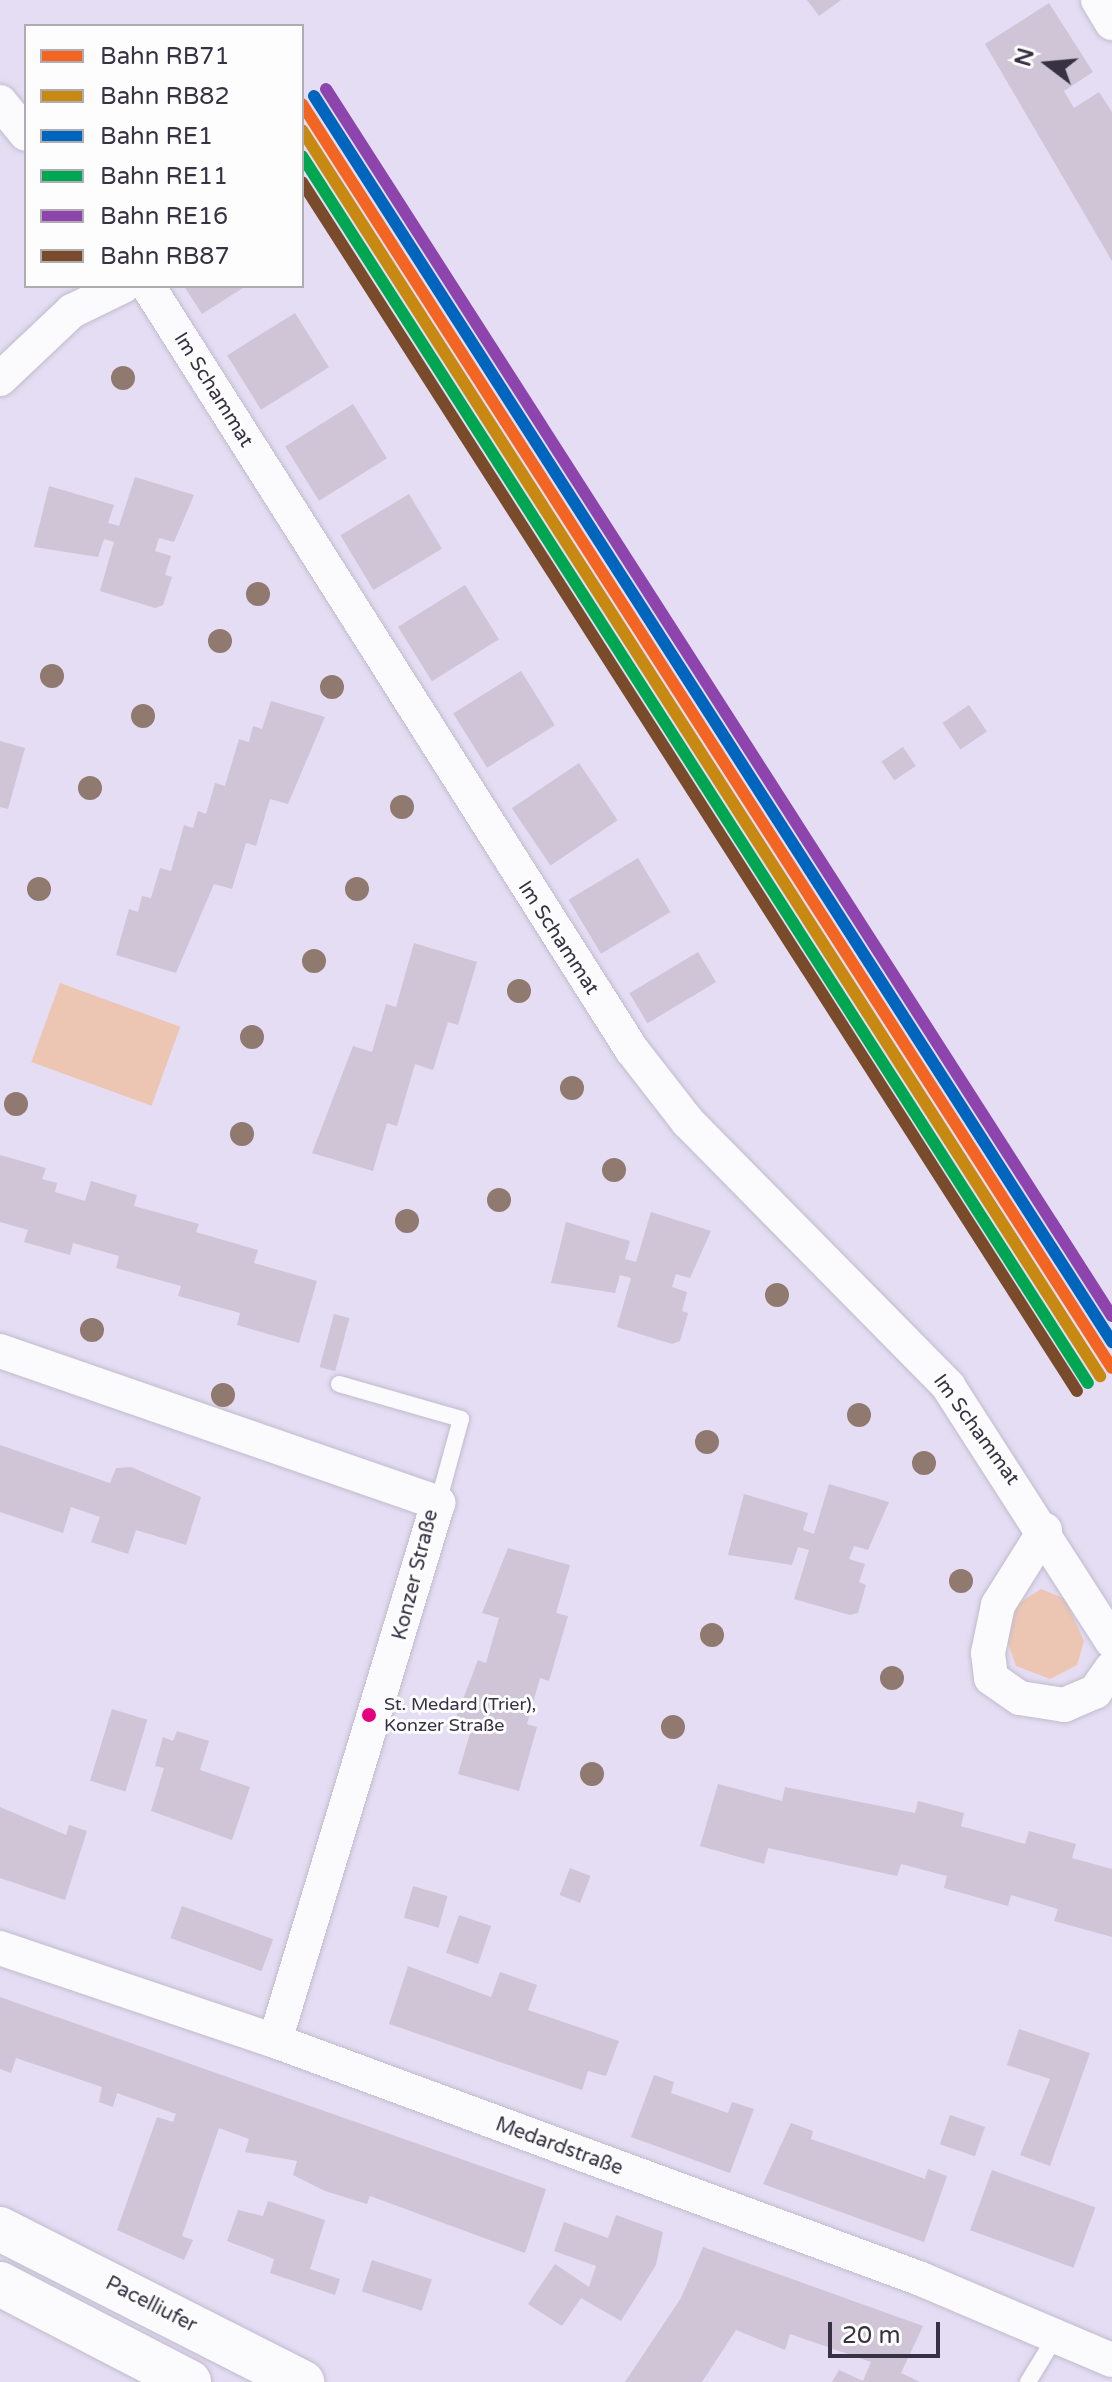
<!DOCTYPE html>
<meta charset="utf-8">
<style>
body{margin:0}
#map{position:relative;width:1112px;height:2382px;overflow:hidden;background:#e4ddf3;font-family:"Varela Round",sans-serif}
div>[style]{position:absolute}
[style*='--x']{left:calc(var(--x)*1px);top:calc(var(--y)*1px);width:calc(var(--w)*1px);rotate:calc(var(--a)*1deg)}
.green>*{inset:0;background:#edc6b3;transform-origin:0 0}
.building>*{inset:0;background:#cfc5d7;transform-origin:0 0}
.roads{filter:drop-shadow(0 0 2px #c1bbcd) drop-shadow(0 0 2px #c1bbcd)}
.service>*{height:16px;margin:-8px;padding:0 8px;transform-origin:8px;border-radius:8px;background:#fbfafd}
.minor>*{height:34px;margin:-17px;padding:0 17px;transform-origin:17px;border-radius:17px;background:#fbfafd}
.primary>*{height:44px;margin:-22px;padding:0 22px;transform-origin:22px;border-radius:22px;background:#fbfafd}
.rail-1>*{height:12px;margin:-6px;padding:0 6px;transform-origin:6px;border-radius:6px;background:#f26522}
.rail-2>*{height:12px;margin:-6px;padding:0 6px;transform-origin:6px;border-radius:6px;background:#c78911}
.rail-3>*{height:12px;margin:-6px;padding:0 6px;transform-origin:6px;border-radius:6px;background:#0065bd}
.rail-4>*{height:12px;margin:-6px;padding:0 6px;transform-origin:6px;border-radius:6px;background:#00a651}
.rail-5>*{height:12px;margin:-6px;padding:0 6px;transform-origin:6px;border-radius:6px;background:#8e44ad}
.rail-6>*{height:12px;margin:-6px;padding:0 6px;transform-origin:6px;border-radius:6px;background:#7a4b2a}
.trees>*{width:24px;height:24px;margin:-12px;border-radius:50%;background:#90796f}
.dots>*{width:22px;height:22px;translate:-50% -50%;box-sizing:border-box;border:4px solid #fdfdfd;border-radius:50%}
span{translate:-50% -50%;white-space:nowrap;text-align:center;line-height:1.15;-webkit-text-stroke:6px #fdfdfd;paint-order:stroke}
.bus-label{font-size:18px;color:#373144}
.left{translate:0 -50%;text-align:left}
.street-label{font-size:20px;color:#373144}
.legend{position:absolute;left:24px;top:24px;width:280px;height:264px;box-sizing:border-box;background:#fdfdfd;border:2px solid #aeabb3;margin:0;padding:10px 14px;list-style:none;font-size:24px;color:#373144}
.legend li{display:flex;align-items:center;gap:16px;height:40px}
.legend b{width:40px;border:2px solid #aeabb3}
.north{position:absolute;left:1008px;top:24px;width:80px;height:80px;-webkit-text-stroke:6px #fdfdfd;paint-order:stroke;rotate:286deg;font-size:22px;font-weight:700;line-height:32px;text-align:center;color:#373144}
.north::after{content:'';display:block;margin:auto;width:28px;height:36px;background:#373144;clip-path:polygon(50% 0,100% 100%,50% 72%,0 100%)}
.scale{position:absolute;left:828px;top:2322px;width:112px;height:36px;box-sizing:border-box;border:4px solid #373144;border-top:0;padding-left:10px;font-size:24px;line-height:28px;white-space:nowrap;color:#373144;-webkit-text-stroke:6px #fdfdfd;paint-order:stroke}
</style>
<div id="map">
<div class="green">
<i style="left:60px;top:983px;width:128px;height:84px;rotate:20deg"></i>
<i style="clip-path:polygon(1041px 1589px,1065px 1599px,1084px 1641px,1077px 1665px,1050px 1679px,1016px 1666px,1007px 1640px,1016px 1605px)"></i>
</div>
<div class="building">
<i style="clip-path:polygon(807px 0,841px 0,819px 16px)"></i>
<i style="clip-path:polygon(1049px 3px,1093px 72px,1064px 91px,1074px 108px,1099px 92px,1112px 112px,1112px 261px,985px 44px)"></i>
<i style="clip-path:polygon(184px 286px,246px 286px,202px 314px)"></i>
<i style="left:295px;top:313px;width:64px;height:80px;rotate:58deg"></i>
<i style="left:353px;top:404px;width:64px;height:80px;rotate:58deg"></i>
<i style="clip-path:polygon(135px 477px,194px 495px,174px 542px,159px 538px,155px 551px,171px 556px,165px 575px,172px 577px,163px 605px,155px 608px,100px 591px,114px 542px,104px 539px,98px 557px,34px 547px,49px 486px,114px 505px,108px 523px,119px 526px)"></i>
<i style="left:409px;top:494px;width:64px;height:80px;rotate:59deg"></i>
<i style="left:465px;top:585px;width:64px;height:79px;rotate:58deg"></i>
<i style="left:521px;top:671px;width:64px;height:80px;rotate:58deg"></i>
<i style="clip-path:polygon(271px 701px,325px 717px,288px 804px,270px 799px,256px 846px,246px 843px,232px 889px,214px 884px,176px 973px,116px 955px,129px 909px,138px 912px,142px 896px,151px 898px,160px 868px,171px 871px,184px 825px,193px 828px,198px 811px,206px 814px,215px 783px,225px 786px,239px 739px,249px 742px,253px 726px,262px 729px)"></i>
<i style="left:969px;top:705px;width:32px;height:32px;rotate:56deg"></i>
<i style="clip-path:polygon(0 741px,25px 748px,8px 809px,0 807px)"></i>
<i style="left:903px;top:747px;width:23px;height:26px;rotate:56deg"></i>
<i style="left:579px;top:763px;width:69px;height:81px;rotate:56deg"></i>
<i style="left:638px;top:858px;width:63px;height:81px;rotate:59deg"></i>
<i style="clip-path:polygon(414px 943px,477px 962px,458px 1025px,448px 1022px,433px 1070px,415px 1064px,397px 1126px,387px 1123px,373px 1171px,312px 1153px,353px 1046px,372px 1052px,386px 1004px,396px 1007px)"></i>
<i style="left:698px;top:952px;width:35px;height:80px;rotate:59deg"></i>
<i style="clip-path:polygon(0 1155px,46px 1168px,42px 1179px,57px 1183px,55px 1192px,85px 1201px,91px 1181px,137px 1195px,134px 1206px,199px 1224px,196px 1232px,258px 1250px,254px 1263px,317px 1281px,299px 1343px,237px 1325px,240px 1313px,178px 1296px,181px 1286px,116px 1268px,119px 1256px,73px 1243px,70px 1255px,24px 1242px,28px 1230px,0 1222px)"></i>
<i style="clip-path:polygon(651px 1212px,711px 1231px,690px 1278px,676px 1274px,672px 1287px,687px 1292px,682px 1311px,688px 1313px,680px 1341px,672px 1344px,617px 1327px,631px 1278px,620px 1275px,615px 1293px,551px 1283px,566px 1222px,630px 1241px,625px 1259px,636px 1262px)"></i>
<i style="left:334px;top:1314px;width:16px;height:55px;rotate:15deg"></i>
<i style="clip-path:polygon(0 1445px,110px 1483px,116px 1468px,131px 1467px,201px 1497px,186px 1545px,136px 1530px,128px 1554px,91px 1542px,100px 1517px,86px 1512px,71px 1507px,63px 1533px,0 1512px)"></i>
<i style="clip-path:polygon(829px 1484px,889px 1502px,868px 1550px,854px 1546px,849px 1559px,865px 1564px,859px 1582px,866px 1585px,858px 1613px,850px 1615px,794px 1599px,809px 1550px,798px 1547px,792px 1565px,728px 1555px,744px 1494px,808px 1513px,803px 1530px,814px 1534px)"></i>
<i style="clip-path:polygon(508px 1548px,570px 1565px,556px 1613px,568px 1616px,549px 1681px,540px 1678px,527px 1724px,537px 1727px,519px 1791px,458px 1774px,471px 1730px,453px 1725px,478px 1660px,486px 1663px,499px 1618px,482px 1613px)"></i>
<i style="left:112px;top:1709px;width:37px;height:75px;rotate:17deg"></i>
<i style="clip-path:polygon(177px 1731px,209px 1741px,200px 1770px,250px 1787px,232px 1840px,151px 1811px,164px 1768px,155px 1766px,163px 1737px,173px 1741px)"></i>
<i style="clip-path:polygon(718px 1784px,782px 1801px,785px 1787px,915px 1813px,918px 1801px,964px 1813px,961px 1826px,1025px 1844px,1029px 1831px,1076px 1844px,1072px 1858px,1112px 1869px,1112px 1937px,1054px 1921px,1058px 1909px,1011px 1895px,1008px 1906px,944px 1888px,947px 1876px,901px 1864px,897px 1876px,768px 1848px,764px 1864px,700px 1846px)"></i>
<i style="clip-path:polygon(0 1807px,66px 1835px,69px 1825px,87px 1831px,65px 1900px,0 1878px)"></i>
<i style="left:570px;top:1868px;width:22px;height:29px;rotate:21deg"></i>
<i style="left:413px;top:1886px;width:36px;height:33px;rotate:16deg"></i>
<i style="left:182px;top:1906px;width:97px;height:34px;rotate:20deg"></i>
<i style="left:459px;top:1915px;width:34px;height:40px;rotate:19deg"></i>
<i style="clip-path:polygon(408px 1966px,491px 1997px,500px 1972px,537px 1985px,528px 2010px,619px 2041px,606px 2076px,588px 2071px,582px 2090px,389px 2024px)"></i>
<i style="clip-path:polygon(0 1997px,546px 2189px,525px 2253px,370px 2196px,367px 2204px,325px 2191px,293px 2175px,297px 2161px,245px 2152px,249px 2139px,219px 2128px,182px 2236px,193px 2240px,184px 2260px,117px 2230px,157px 2117px,173px 2122px,176px 2114px,117px 2093px,113px 2107px,99px 2102px,102px 2087px,16px 2058px,11px 2073px,0 2069px)"></i>
<i style="clip-path:polygon(1019px 2029px,1090px 2053px,1050px 2166px,1020px 2155px,1050px 2079px,1007px 2065px)"></i>
<i style="clip-path:polygon(654px 2075px,674px 2082px,671px 2093px,728px 2113px,732px 2102px,754px 2109px,730px 2173px,631px 2137px)"></i>
<i style="left:950px;top:2115px;width:37px;height:31px;rotate:19deg"></i>
<i style="clip-path:polygon(791px 2123px,813px 2131px,811px 2139px,892px 2167px,925px 2179px,928px 2169px,947px 2176px,924px 2242px,763px 2184px)"></i>
<i style="left:992px;top:2170px;width:110px;height:64px;rotate:20deg"></i>
<i style="clip-path:polygon(268px 2201px,325px 2220px,310px 2269px,340px 2279px,335px 2295px,270px 2273px,274px 2259px,227px 2241px,238px 2210px,263px 2216px)"></i>
<i style="clip-path:polygon(616px 2215px,663px 2232px,656px 2265px,621px 2321px,581px 2298px,562px 2326px,528px 2304px,555px 2264px,589px 2287px,596px 2266px,554px 2251px,564px 2222px,608px 2238px)"></i>
<i style="clip-path:polygon(703px 2247px,923px 2326px,901px 2373px,920px 2382px,832px 2382px,839px 2370px,863px 2381px,871px 2362px,790px 2334px,785px 2350px,736px 2330px,702px 2382px,625px 2382px,681px 2298px)"></i>
<i style="left:372px;top:2260px;width:63px;height:33px;rotate:18deg"></i>
</div>
<div class="roads">
<div class="service">
<i style="--x:339;--y:1384;--w:127;--a:16"></i>
<i style="--x:461;--y:1419;--w:87;--a:105.3"></i>
<i style="--x:1028;--y:2382;--w:54;--a:-58.7"></i>
</div>
<div class="minor">
<i style="--x:1098;--y:0;--w:27;--a:59"></i>
<i style="--x:0;--y:102;--w:41;--a:50.9"></i>
<i style="--x:148;--y:286;--w:904;--a:57.65"></i>
<i style="--x:632;--y:1050;--w:91;--a:52.1"></i>
<i style="--x:688;--y:1122;--w:371;--a:45.4"></i>
<i style="--x:948;--y:1386;--w:303;--a:57.3"></i>
<i style="--x:0;--y:379;--w:99;--a:-43.4"></i>
<i style="--x:72;--y:311;--w:57;--a:-26.1"></i>
<i style="--x:0;--y:1351;--w:464;--a:19.1"></i>
<i style="--x:438;--y:1503;--w:562;--a:106.86"></i>
<i style="--x:1045;--y:1530;--w:89;--a:122.1"></i>
<i style="--x:998;--y:1605;--w:49;--a:101.8"></i>
<i style="--x:988;--y:1653;--w:25;--a:83"></i>
<i style="--x:991;--y:1678;--w:35;--a:35"></i>
<i style="--x:1020;--y:1698;--w:45;--a:9"></i>
<i style="--x:1064;--y:1705;--w:34;--a:-23"></i>
<i style="--x:1095;--y:1692;--w:29;--a:-55"></i>
<i style="--x:0;--y:1948;--w:290;--a:18.7"></i>
<i style="--x:275;--y:2041;--w:688;--a:20.22"></i>
<i style="--x:921;--y:2279;--w:207;--a:23"></i>
</div>
<div class="primary">
<i style="--x:0;--y:2229;--w:339;--a:26.9"></i>
<i style="--x:0;--y:2284;--w:213;--a:27.4"></i>
</div>
</div>
<div class="rail-1">
<i style="--x:302;--y:104;--w:1501;--a:57.35"></i>
</div>
<div class="rail-2">
<i style="--x:302;--y:130;--w:1480;--a:57.36"></i>
</div>
<div class="rail-3">
<i style="--x:314;--y:96;--w:1480;--a:57.36"></i>
</div>
<div class="rail-4">
<i style="--x:302;--y:156;--w:1457;--a:57.36"></i>
</div>
<div class="rail-5">
<i style="--x:326;--y:89;--w:1457;--a:57.36"></i>
</div>
<div class="rail-6">
<i style="--x:302;--y:182;--w:1436;--a:57.34"></i>
</div>
<div class="trees">
<i style="left:123px;top:378px"></i>
<i style="left:258px;top:594px"></i>
<i style="left:220px;top:641px"></i>
<i style="left:52px;top:676px"></i>
<i style="left:332px;top:687px"></i>
<i style="left:143px;top:716px"></i>
<i style="left:90px;top:788px"></i>
<i style="left:402px;top:807px"></i>
<i style="left:39px;top:889px"></i>
<i style="left:357px;top:889px"></i>
<i style="left:314px;top:961px"></i>
<i style="left:519px;top:991px"></i>
<i style="left:252px;top:1037px"></i>
<i style="left:572px;top:1088px"></i>
<i style="left:16px;top:1104px"></i>
<i style="left:242px;top:1134px"></i>
<i style="left:614px;top:1170px"></i>
<i style="left:499px;top:1200px"></i>
<i style="left:407px;top:1221px"></i>
<i style="left:777px;top:1295px"></i>
<i style="left:92px;top:1330px"></i>
<i style="left:223px;top:1395px"></i>
<i style="left:859px;top:1415px"></i>
<i style="left:707px;top:1442px"></i>
<i style="left:924px;top:1463px"></i>
<i style="left:961px;top:1581px"></i>
<i style="left:712px;top:1635px"></i>
<i style="left:892px;top:1678px"></i>
<i style="left:673px;top:1727px"></i>
<i style="left:592px;top:1774px"></i>
</div>
<div class="dots">
<i style="left:369px;top:1715px;background:#e5007d"></i>
</div>
<div class="bus-label">
<span class="left" style="left:384px;top:1715px">St. Medard (Trier),<br>Konzer Straße</span>
</div>
<div class="street-label">
<span style="left:213px;top:390px;rotate:58deg">Im Schammat</span>
<span style="left:558px;top:938px;rotate:57deg">Im Schammat</span>
<span style="left:976px;top:1430px;rotate:54deg">Im Schammat</span>
<span style="left:416px;top:1575px;rotate:-76deg">Konzer Straße</span>
<span style="left:559px;top:2147px;rotate:20deg">Medardstraße</span>
<span style="left:151px;top:2305px;rotate:27deg">Pacelliufer</span>
</div>
<ul class="legend">
<li><b style="height:10px;background:#f26522"></b>Bahn RB71</li>
<li><b style="height:10px;background:#c78911"></b>Bahn RB82</li>
<li><b style="height:10px;background:#0065bd"></b>Bahn RE1</li>
<li><b style="height:10px;background:#00a651"></b>Bahn RE11</li>
<li><b style="height:10px;background:#8e44ad"></b>Bahn RE16</li>
<li><b style="height:10px;background:#7a4b2a"></b>Bahn RB87</li>
</ul>
<div class="north">N</div>
<div class="scale">20 m</div>
</div>
